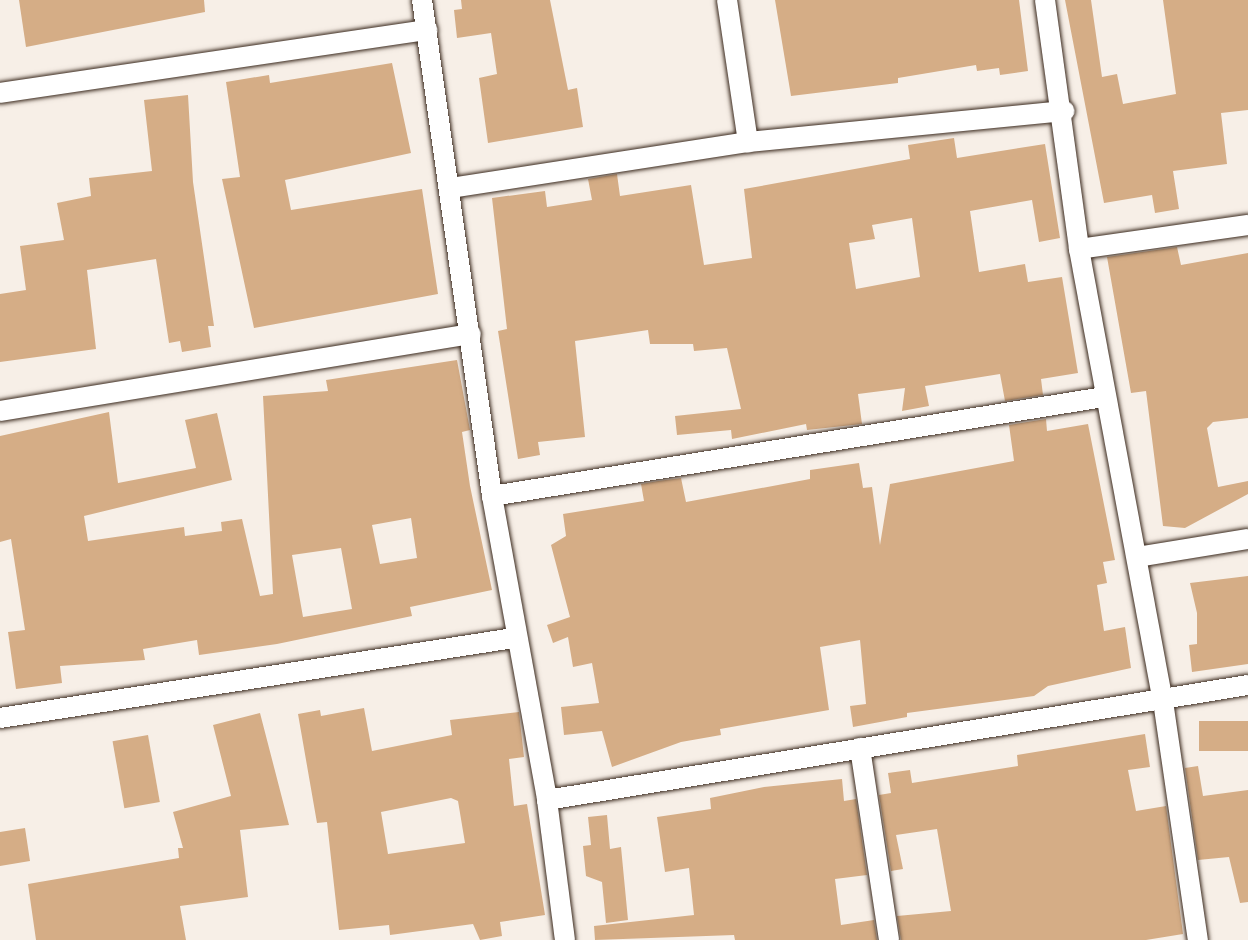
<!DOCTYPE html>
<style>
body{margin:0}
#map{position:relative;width:1248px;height:940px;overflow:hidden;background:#f7efe7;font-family:Sriracha,sans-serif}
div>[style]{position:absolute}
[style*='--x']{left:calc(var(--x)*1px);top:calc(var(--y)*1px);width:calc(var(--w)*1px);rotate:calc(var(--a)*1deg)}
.building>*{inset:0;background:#d5ad86;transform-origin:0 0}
.roads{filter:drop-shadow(0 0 2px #3b2a1e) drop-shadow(0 0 2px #3b2a1e)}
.street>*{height:20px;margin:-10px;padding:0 10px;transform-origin:10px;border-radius:10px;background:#fff}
span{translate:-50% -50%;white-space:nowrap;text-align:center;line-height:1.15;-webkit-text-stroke:5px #fff;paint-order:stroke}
</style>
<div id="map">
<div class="building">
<i style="clip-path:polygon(19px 0,204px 0,205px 12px,26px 47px)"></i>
<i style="clip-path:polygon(461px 0,550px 0,568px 90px,577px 88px,583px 127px,488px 143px,479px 78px,497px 74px,491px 33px,457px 38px,454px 10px,462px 9px)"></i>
<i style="clip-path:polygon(775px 0,1019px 0,1028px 71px,1000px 75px,999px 68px,977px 71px,976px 65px,898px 78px,898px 83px,791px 96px)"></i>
<i style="clip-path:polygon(1065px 0,1091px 0,1102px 77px,1117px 74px,1123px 104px,1176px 94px,1163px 0,1248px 0,1248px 110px,1221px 113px,1227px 164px,1173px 171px,1179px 209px,1155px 213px,1152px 195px,1104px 203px)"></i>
<i style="clip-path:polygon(392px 63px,411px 153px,285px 180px,291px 210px,422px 189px,438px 294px,254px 328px,222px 179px,240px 177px,226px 82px,269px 75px,270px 83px)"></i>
<i style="clip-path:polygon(188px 95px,193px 182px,214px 326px,208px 326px,211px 347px,182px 352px,180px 341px,169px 343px,156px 259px,87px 270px,96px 349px,0 362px,0 294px,26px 290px,20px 246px,64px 240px,57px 203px,91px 196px,89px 178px,152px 171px,144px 100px)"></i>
<i style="clip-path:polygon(evenodd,954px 138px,957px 158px,1045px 144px,1060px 238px,1039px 242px,1032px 200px,970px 211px,979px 272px,1025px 264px,1028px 282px,1062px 277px,1078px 373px,1041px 379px,1043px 395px,1005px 401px,1000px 374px,925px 386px,929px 406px,902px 411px,905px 388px,858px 394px,862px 424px,807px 430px,806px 424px,732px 439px,731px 430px,677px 435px,675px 416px,741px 409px,727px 348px,694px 351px,693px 344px,650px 344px,648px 330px,575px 341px,585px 437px,538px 442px,540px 455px,518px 459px,498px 331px,507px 329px,492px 198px,545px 191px,547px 207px,592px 200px,588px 179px,617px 174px,620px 196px,691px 185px,704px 265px,752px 258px,744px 189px,910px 159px,908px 145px,954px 138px,912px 218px,920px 277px,856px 289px,849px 243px,875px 239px,872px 225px,912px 218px)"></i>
<i style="clip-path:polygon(1177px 247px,1181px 265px,1248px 253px,1248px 418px,1213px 422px,1207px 428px,1218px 487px,1248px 481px,1248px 494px,1185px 528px,1163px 526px,1146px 391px,1131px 393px,1107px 257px)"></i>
<i style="clip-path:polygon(evenodd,457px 360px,470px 430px,462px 432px,470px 486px,492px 590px,410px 607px,412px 616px,277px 644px,199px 655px,197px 640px,143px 649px,145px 660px,60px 666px,62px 683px,16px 689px,8px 632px,25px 630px,11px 539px,0 542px,0 436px,109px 412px,118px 483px,196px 468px,185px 420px,217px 413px,232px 480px,84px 516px,88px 541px,184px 527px,185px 536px,222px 531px,221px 522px,242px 519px,260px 596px,273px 594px,263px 396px,328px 391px,326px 380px,457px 360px,411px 518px,417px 558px,380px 564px,372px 525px,411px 518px,457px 360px,341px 548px,352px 609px,303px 617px,292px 555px,341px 548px)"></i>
<i style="clip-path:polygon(1046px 419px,1047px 431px,1088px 424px,1115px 560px,1103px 562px,1107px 583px,1097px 585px,1104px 631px,1125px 627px,1131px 668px,1048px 686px,1034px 696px,907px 713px,907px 717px,853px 727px,850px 706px,866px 704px,860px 640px,820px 647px,829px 710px,720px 729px,721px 735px,681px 742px,612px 767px,602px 731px,564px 735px,561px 707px,599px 703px,592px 663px,573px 667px,568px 637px,553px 643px,547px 625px,570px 617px,551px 545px,566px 536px,563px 514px,644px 501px,641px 484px,658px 481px,681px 478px,686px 502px,810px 479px,810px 470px,859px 463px,863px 488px,872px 487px,880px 545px,890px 484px,1014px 461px,1009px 425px)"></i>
<i style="clip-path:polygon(1248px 576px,1248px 664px,1192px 672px,1189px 645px,1197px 644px,1197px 613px,1190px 583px)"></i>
<i style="clip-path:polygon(evenodd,364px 708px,372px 751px,452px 735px,450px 720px,519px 712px,524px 757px,509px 759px,514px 806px,527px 804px,545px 915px,500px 922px,502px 936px,480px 940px,473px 924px,390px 935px,389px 925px,339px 930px,327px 822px,317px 823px,298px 714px,320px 710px,321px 716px,364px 708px,451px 798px,458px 801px,465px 843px,388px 854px,381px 812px,451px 798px)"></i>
<i style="clip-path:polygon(260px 713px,289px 825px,240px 830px,248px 897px,180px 906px,186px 940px,36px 940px,28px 884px,179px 858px,178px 848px,183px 848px,173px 812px,231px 796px,213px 725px)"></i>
<i style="left:1248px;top:721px;width:30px;height:49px;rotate:90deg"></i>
<i style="clip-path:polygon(1145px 734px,1150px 767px,1128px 770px,1136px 811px,1166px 806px,1183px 934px,1146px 940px,901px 940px,897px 916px,951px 911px,937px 829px,896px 835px,903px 869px,891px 871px,879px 795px,891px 793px,888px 773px,910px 770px,912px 783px,1018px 766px,1017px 755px)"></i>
<i style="left:148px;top:735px;width:68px;height:36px;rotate:80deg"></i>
<i style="clip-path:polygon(1198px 766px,1203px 796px,1248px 790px,1248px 902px,1240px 903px,1229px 857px,1198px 860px,1185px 768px)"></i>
<i style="clip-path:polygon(842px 779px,844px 801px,856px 799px,867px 875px,835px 879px,841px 925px,874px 920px,877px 940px,735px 940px,734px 935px,595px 940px,594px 926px,694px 915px,689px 868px,665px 872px,657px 817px,711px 809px,710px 798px,764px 787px)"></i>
<i style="clip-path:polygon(607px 815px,610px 849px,621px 847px,628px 920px,606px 923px,602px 882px,586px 876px,583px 846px,591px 845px,588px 817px)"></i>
<i style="clip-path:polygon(25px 828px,30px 861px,0 866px,0 832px)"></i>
</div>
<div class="roads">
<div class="street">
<i style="--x:422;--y:0;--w:501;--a:81.97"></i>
<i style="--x:492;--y:496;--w:309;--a:79.7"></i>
<i style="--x:547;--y:800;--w:141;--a:82.7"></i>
<i style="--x:727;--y:0;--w:144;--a:81.6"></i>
<i style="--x:1045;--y:0;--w:251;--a:82.2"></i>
<i style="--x:1079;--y:249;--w:460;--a:79.5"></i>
<i style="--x:1163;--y:701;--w:242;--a:81.7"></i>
<i style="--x:0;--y:93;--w:432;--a:-8.4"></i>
<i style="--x:450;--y:188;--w:302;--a:-8.8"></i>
<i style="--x:748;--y:142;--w:318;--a:-5.6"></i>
<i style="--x:1079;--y:249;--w:171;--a:-8.1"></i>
<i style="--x:0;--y:411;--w:477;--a:-9.3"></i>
<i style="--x:492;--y:496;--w:620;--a:-9.19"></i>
<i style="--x:1137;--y:557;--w:112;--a:-9.2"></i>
<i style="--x:0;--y:718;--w:520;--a:-8.85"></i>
<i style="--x:860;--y:748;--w:194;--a:81.4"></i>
<i style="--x:547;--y:800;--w:710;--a:-9.32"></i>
</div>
</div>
</div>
